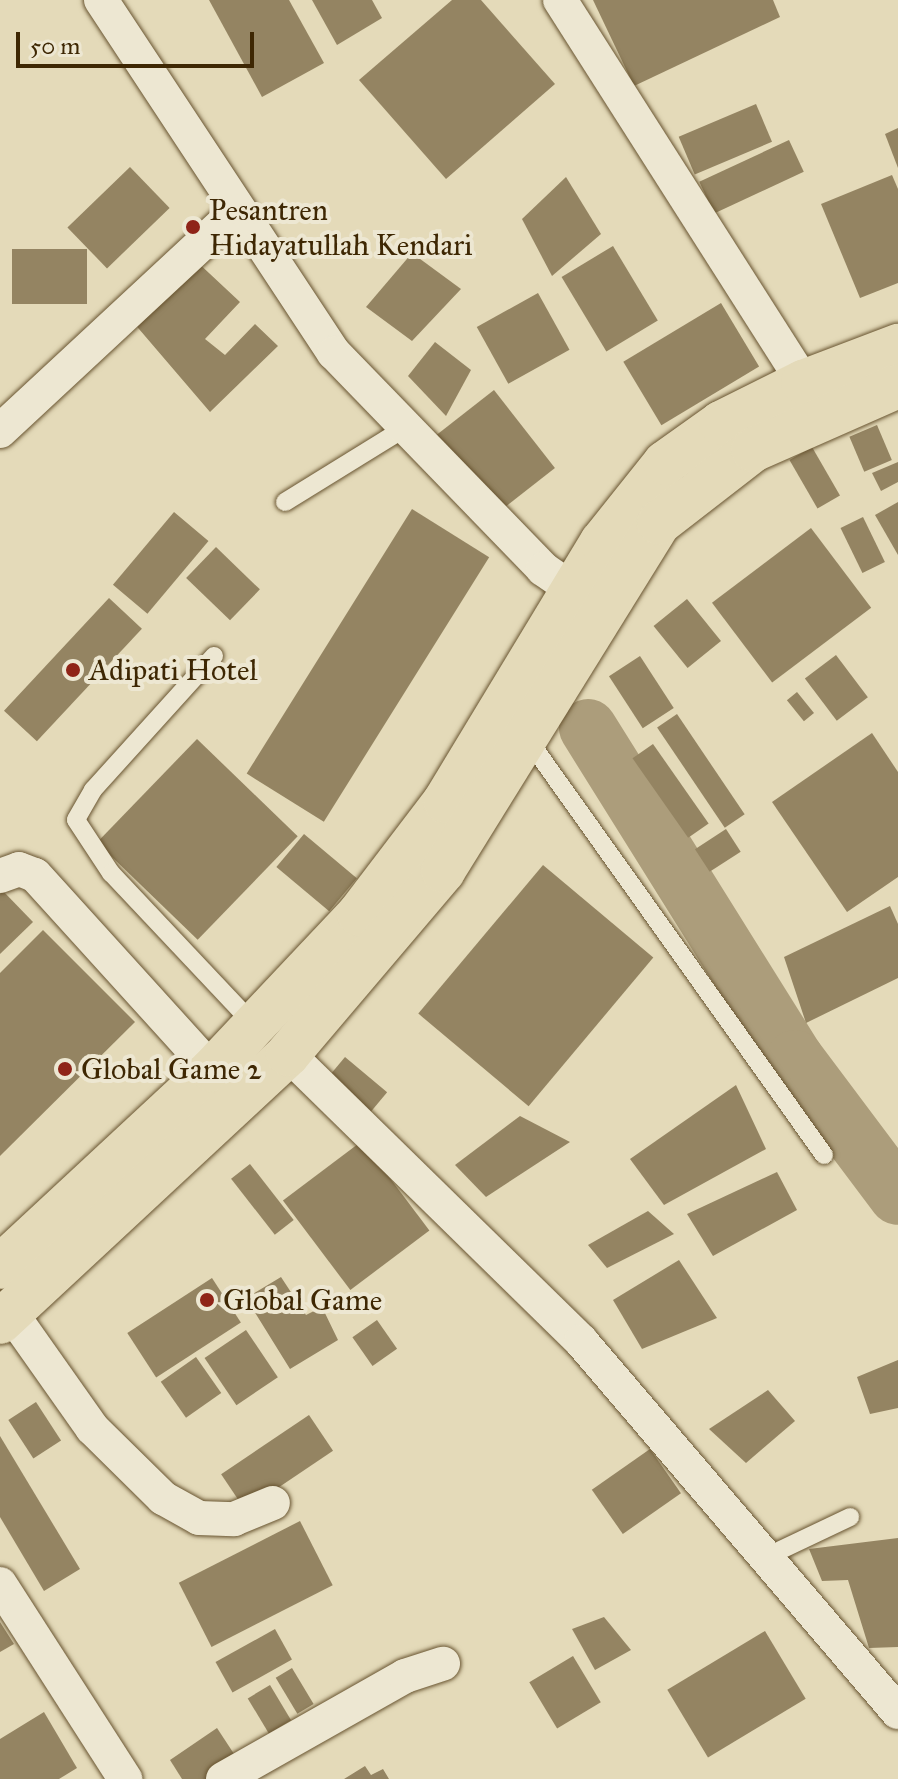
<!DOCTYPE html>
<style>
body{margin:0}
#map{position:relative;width:898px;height:1779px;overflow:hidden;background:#e4dab9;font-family:"IM FELL Great Primer",serif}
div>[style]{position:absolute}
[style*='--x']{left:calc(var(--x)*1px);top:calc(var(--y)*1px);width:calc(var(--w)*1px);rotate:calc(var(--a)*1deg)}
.river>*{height:58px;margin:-29px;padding:0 29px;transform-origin:29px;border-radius:29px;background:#ac9d7b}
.building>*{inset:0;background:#948462;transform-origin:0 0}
.roads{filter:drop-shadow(0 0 2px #685430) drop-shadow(0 0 2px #685430)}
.service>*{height:18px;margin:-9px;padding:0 9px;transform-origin:9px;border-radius:9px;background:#ede7d2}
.minor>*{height:34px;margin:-17px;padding:0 17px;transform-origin:17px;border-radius:17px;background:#ede7d2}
.trunk>*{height:44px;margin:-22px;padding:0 22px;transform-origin:22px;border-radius:22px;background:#e4dab9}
.dots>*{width:22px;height:22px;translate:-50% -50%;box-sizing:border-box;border:4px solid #ede7d2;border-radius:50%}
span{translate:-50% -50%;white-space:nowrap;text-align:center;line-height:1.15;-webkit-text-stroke:8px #ede7d2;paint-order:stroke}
.poi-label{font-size:30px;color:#3e2703}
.left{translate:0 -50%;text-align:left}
.scale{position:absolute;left:16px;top:32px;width:238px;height:36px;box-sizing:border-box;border:4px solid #3e2703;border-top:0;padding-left:10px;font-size:24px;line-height:28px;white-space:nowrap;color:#3e2703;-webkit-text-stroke:6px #ede7d2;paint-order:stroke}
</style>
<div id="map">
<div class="river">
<i style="--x:588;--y:728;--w:390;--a:58"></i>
<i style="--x:795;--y:1059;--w:171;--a:53.1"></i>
</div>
<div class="building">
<i style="clip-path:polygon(209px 0,289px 0,324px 63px,262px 97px)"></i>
<i style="clip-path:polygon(312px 0,372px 0,382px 18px,337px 45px)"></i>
<i style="clip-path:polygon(452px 0,481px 0,555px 84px,446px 179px,359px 80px)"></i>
<i style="clip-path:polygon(593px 0,773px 0,780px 17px,634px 86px)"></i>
<i style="left:756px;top:104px;width:41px;height:84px;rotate:67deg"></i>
<i style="clip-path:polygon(898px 128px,898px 168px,885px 134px)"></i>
<i style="left:789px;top:140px;width:35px;height:99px;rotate:65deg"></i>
<i style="left:130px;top:167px;width:57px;height:87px;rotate:46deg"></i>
<i style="clip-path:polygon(892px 175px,898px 189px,898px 283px,860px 298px,821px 204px)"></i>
<i style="clip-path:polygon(566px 177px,601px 234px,552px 276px,522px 219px)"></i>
<i style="left:613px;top:246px;width:87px;height:60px;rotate:59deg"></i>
<i style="left:87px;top:249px;width:55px;height:75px;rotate:90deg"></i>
<i style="clip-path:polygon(412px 253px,461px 289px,412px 341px,366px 307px)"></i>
<i style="clip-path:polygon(194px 259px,240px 302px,205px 339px,225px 355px,255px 324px,278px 346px,210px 412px,133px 322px)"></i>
<i style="left:538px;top:293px;width:65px;height:70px;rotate:61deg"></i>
<i style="left:721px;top:303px;width:74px;height:114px;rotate:59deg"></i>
<i style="clip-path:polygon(435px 342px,471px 370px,446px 416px,408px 376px)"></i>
<i style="left:494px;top:390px;width:99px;height:73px;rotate:52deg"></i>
<i style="left:877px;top:425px;width:38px;height:30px;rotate:67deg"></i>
<i style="left:812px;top:447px;width:56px;height:26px;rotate:60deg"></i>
<i style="clip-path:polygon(898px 462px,898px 482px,881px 491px,872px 473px)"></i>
<i style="clip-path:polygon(898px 502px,898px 555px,875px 515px)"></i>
<i style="left:412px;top:509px;width:91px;height:312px;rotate:32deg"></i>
<i style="left:174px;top:512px;width:45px;height:95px;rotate:40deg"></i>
<i style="left:863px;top:517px;width:50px;height:25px;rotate:64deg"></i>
<i style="left:811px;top:528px;width:100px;height:124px;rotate:53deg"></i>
<i style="left:216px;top:547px;width:61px;height:43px;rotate:44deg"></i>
<i style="left:109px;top:598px;width:45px;height:154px;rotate:43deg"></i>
<i style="left:687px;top:599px;width:54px;height:43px;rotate:51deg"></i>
<i style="left:836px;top:655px;width:53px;height:39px;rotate:53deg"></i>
<i style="left:640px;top:656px;width:62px;height:37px;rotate:57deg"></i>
<i style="left:797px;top:692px;width:27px;height:13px;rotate:51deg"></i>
<i style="left:677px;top:714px;width:121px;height:24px;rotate:56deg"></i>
<i style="clip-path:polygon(872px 733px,898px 772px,898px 877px,847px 912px,772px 802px)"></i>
<i style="left:197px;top:739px;width:140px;height:144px;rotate:44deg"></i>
<i style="left:653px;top:744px;width:97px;height:25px;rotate:55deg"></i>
<i style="left:726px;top:829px;width:27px;height:37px;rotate:57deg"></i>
<i style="left:304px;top:834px;width:69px;height:43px;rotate:40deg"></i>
<i style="left:543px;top:865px;width:144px;height:194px;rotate:40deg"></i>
<i style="clip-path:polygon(3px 891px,33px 922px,0 954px,0 894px)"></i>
<i style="clip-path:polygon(890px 906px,898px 924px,898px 978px,806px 1023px,784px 957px)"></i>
<i style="clip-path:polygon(43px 930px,135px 1022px,0 1156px,0 973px)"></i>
<i style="left:345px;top:1057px;width:55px;height:26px;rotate:40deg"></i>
<i style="clip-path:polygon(736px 1085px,766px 1149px,664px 1205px,630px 1159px)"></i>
<i style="clip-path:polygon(520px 1116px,570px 1142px,486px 1197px,455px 1165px)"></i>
<i style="left:362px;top:1141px;width:112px;height:99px;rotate:53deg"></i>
<i style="left:250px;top:1164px;width:71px;height:24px;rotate:52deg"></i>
<i style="clip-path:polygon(777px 1172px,797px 1210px,713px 1256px,687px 1214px)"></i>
<i style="clip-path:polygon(648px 1211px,674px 1234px,607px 1268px,588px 1245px)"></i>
<i style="clip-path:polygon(679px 1260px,717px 1318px,642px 1349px,613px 1300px)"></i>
<i style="clip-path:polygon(281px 1277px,306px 1315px,322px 1307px,338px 1340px,290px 1369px,246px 1298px)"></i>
<i style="left:212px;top:1278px;width:53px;height:101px;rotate:57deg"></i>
<i style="left:377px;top:1320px;width:35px;height:30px;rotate:55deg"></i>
<i style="left:246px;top:1330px;width:57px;height:50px;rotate:56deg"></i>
<i style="left:196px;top:1357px;width:44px;height:43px;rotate:55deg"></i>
<i style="clip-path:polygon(898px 1360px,898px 1408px,870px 1414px,857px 1377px)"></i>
<i style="clip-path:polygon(768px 1390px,795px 1421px,746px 1463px,709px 1429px)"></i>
<i style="left:36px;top:1402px;width:46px;height:33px;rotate:57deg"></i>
<i style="left:309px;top:1415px;width:43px;height:106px;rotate:56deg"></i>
<i style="clip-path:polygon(0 1436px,80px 1569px,44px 1591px,0 1517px)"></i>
<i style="left:650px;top:1449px;width:54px;height:71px;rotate:55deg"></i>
<i style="left:300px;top:1521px;width:72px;height:136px;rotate:63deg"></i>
<i style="clip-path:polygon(898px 1538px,898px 1647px,869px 1648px,848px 1580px,822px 1581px,809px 1549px)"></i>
<i style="clip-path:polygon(604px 1617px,631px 1650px,595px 1670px,572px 1629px)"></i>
<i style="clip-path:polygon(0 1622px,14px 1644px,0 1652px)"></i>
<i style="left:275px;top:1629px;width:35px;height:68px;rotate:61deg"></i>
<i style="left:765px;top:1631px;width:79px;height:114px;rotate:59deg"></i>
<i style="left:573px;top:1656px;width:54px;height:51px;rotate:59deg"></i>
<i style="left:292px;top:1668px;width:42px;height:19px;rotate:59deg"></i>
<i style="left:270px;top:1685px;width:41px;height:26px;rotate:59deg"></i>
<i style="clip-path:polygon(44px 1712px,77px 1768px,59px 1779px,0 1779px,0 1739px)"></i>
<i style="clip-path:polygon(217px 1728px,240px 1763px,216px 1779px,182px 1779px,170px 1760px)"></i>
<i style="clip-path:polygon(365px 1766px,371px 1775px,383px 1769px,389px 1779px,344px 1779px)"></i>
</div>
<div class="roads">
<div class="service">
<i style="--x:285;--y:502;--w:139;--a:-31.7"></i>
<i style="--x:214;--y:656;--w:181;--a:132.1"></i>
<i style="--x:93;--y:790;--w:34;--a:120"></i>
<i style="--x:76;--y:820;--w:64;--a:56.6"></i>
<i style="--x:111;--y:873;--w:210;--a:46.7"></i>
<i style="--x:527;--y:738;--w:512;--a:54.54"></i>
<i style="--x:768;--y:1556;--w:91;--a:-25.4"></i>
</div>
<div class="minor">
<i style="--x:101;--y:0;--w:423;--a:56.6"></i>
<i style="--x:334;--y:353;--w:301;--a:45.9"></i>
<i style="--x:543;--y:569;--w:58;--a:34.5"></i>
<i style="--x:560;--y:0;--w:453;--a:57.5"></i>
<i style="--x:0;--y:431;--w:323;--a:-42.9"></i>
<i style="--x:0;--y:876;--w:20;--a:-20"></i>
<i style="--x:19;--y:869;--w:17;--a:21"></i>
<i style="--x:35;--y:875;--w:263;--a:47.8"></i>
<i style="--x:288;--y:1054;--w:410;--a:44.4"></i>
<i style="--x:581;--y:1341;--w:488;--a:49.5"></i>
<i style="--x:11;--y:1313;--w:141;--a:54.8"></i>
<i style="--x:92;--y:1428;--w:100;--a:44.6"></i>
<i style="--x:163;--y:1498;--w:41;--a:29.1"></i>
<i style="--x:199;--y:1518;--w:35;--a:2"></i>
<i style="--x:234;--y:1519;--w:42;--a:-22.3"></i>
<i style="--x:0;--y:1584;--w:232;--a:57.3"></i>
<i style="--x:223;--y:1779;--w:209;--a:-29.5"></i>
<i style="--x:405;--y:1676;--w:40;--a:-18"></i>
</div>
<div class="trunk">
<i style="--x:0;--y:1267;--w:289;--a:-42.9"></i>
<i style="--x:212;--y:1070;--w:214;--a:-46.7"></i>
<i style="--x:359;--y:914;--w:142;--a:-52.7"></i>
<i style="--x:445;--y:801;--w:303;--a:-58.8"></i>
<i style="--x:602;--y:542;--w:101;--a:-51.4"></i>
<i style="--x:665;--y:463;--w:69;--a:-35.5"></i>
<i style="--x:721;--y:423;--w:92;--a:-26.6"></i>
<i style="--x:803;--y:382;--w:102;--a:-20.8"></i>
<i style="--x:0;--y:1322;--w:393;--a:-42.9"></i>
<i style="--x:288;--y:1054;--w:240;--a:-49.7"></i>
<i style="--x:443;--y:871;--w:410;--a:-58.2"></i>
<i style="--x:659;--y:523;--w:119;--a:-37.8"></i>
<i style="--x:753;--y:450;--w:158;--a:-23.8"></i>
</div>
</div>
<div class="dots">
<i style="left:193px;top:227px;background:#8f2418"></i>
<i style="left:73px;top:670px;background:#8f2418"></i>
<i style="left:65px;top:1069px;background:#8f2418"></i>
<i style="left:207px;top:1300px;background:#8f2418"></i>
</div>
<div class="poi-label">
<span class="left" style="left:209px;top:227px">Pesantren<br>Hidayatullah Kendari</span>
<span class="left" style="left:89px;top:670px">Adipati Hotel</span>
<span class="left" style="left:81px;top:1069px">Global Game 2</span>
<span class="left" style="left:223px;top:1300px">Global Game</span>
</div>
<div class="scale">50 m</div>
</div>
